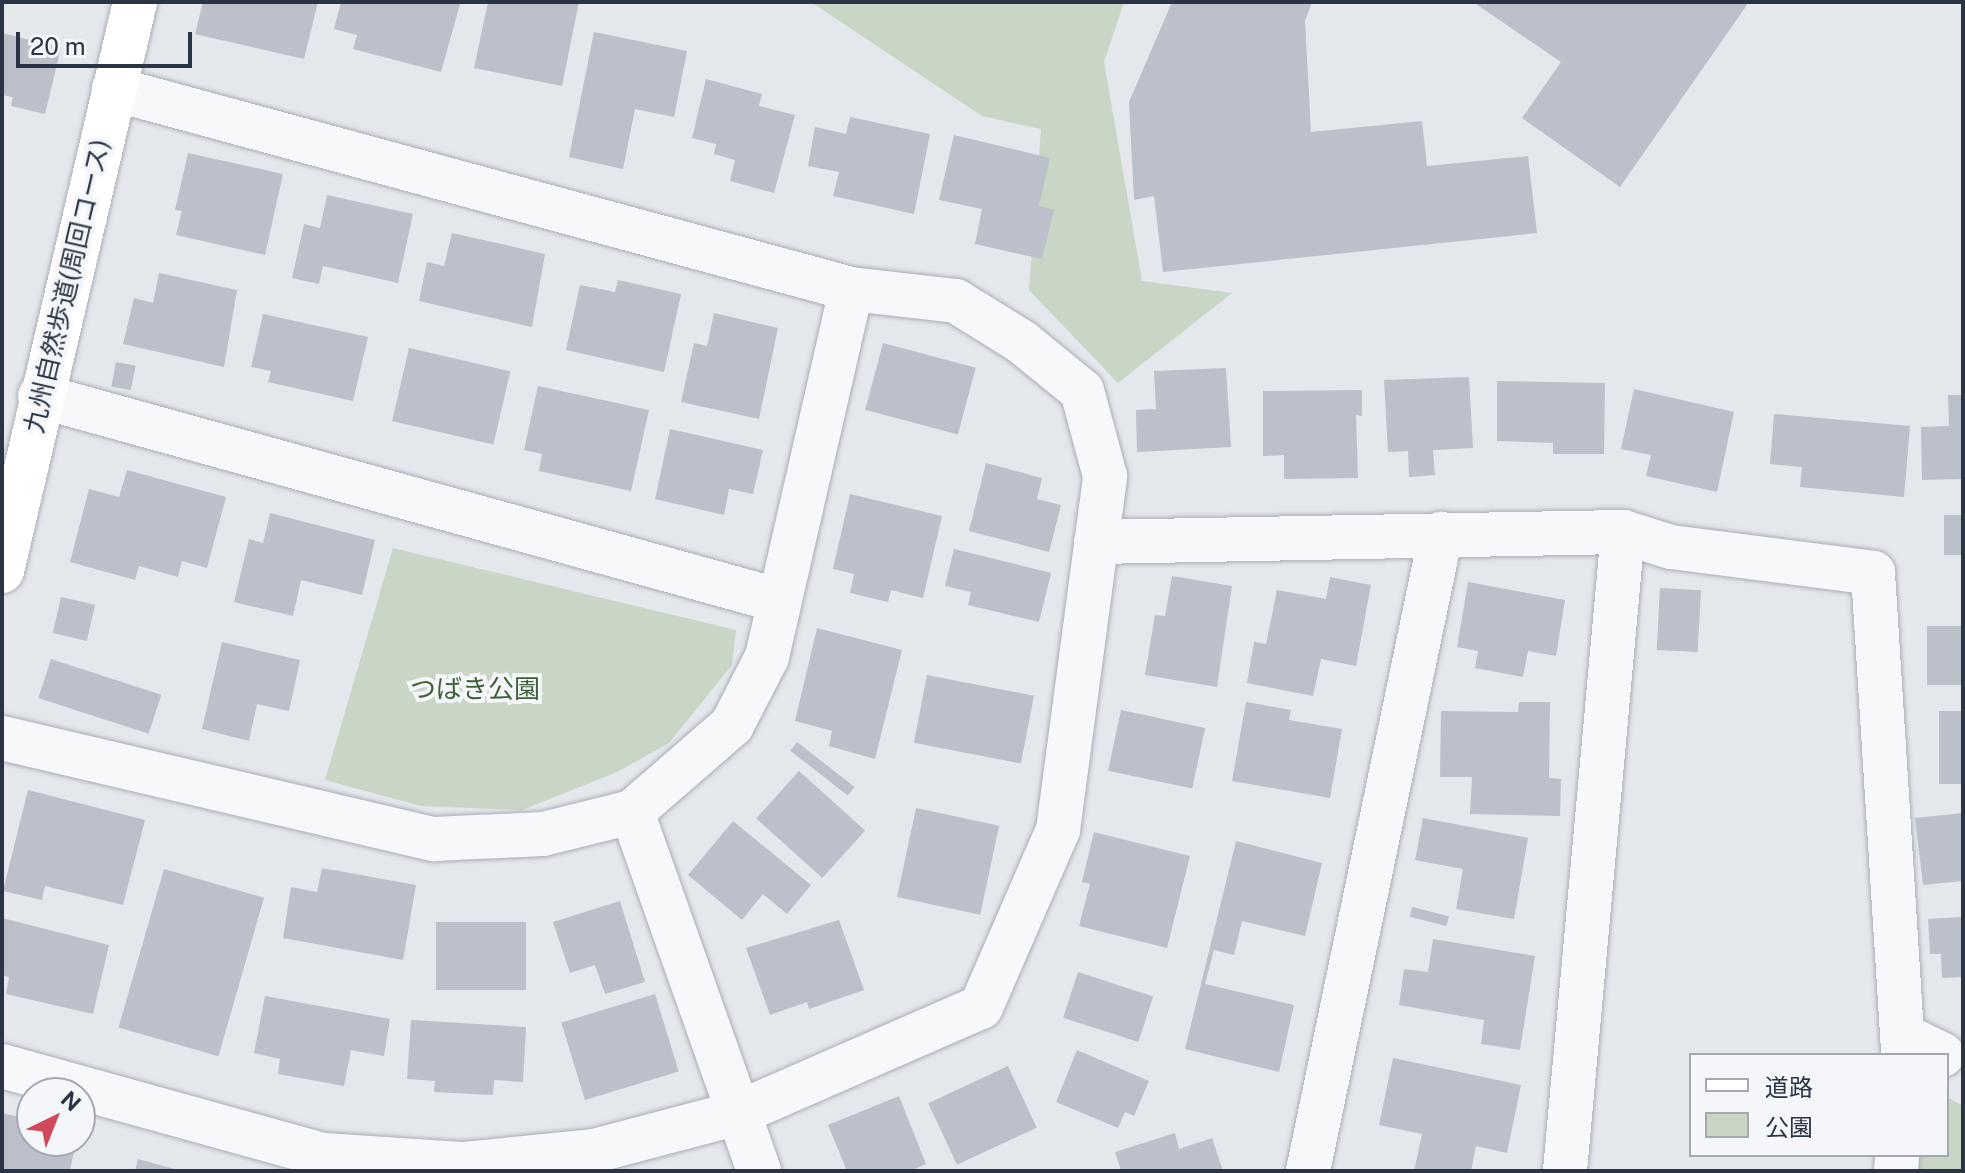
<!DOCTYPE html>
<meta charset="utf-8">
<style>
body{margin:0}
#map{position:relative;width:1965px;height:1173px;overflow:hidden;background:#e4e7ec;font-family:"Public Sans","Noto Sans JP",sans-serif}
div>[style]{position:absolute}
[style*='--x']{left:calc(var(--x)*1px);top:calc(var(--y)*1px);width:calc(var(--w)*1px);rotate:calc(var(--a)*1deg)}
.green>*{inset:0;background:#c9d6c5}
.building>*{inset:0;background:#bbc0ca;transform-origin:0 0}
.roads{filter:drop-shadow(0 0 2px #a9aeb7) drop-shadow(0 0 2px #a9aeb7)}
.street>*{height:44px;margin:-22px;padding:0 22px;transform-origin:22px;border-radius:22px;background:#f7f8fa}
.secondary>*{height:44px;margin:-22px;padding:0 22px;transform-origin:22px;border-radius:22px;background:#fff}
span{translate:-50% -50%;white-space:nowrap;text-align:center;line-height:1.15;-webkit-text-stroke:8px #f4f6f9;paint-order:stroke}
.street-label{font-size:26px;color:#2b3445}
.park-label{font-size:26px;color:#3f6138}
.frame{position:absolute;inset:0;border:4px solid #2b3445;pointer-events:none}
.legend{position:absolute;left:1689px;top:1053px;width:260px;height:104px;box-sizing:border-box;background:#f4f6f9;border:2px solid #a4a8b1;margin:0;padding:10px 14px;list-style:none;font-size:24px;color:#2b3445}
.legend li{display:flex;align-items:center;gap:16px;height:40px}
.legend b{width:40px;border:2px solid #a4a8b1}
.north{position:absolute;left:16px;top:1077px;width:80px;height:80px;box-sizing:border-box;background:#f4f6f9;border:2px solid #a4a8b1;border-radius:50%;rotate:43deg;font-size:22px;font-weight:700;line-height:32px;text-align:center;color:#2b3445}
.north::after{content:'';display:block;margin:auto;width:28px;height:36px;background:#d1495b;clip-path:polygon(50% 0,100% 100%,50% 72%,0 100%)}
.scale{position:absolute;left:16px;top:32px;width:176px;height:36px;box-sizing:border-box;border:4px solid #2b3445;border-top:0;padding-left:10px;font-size:24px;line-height:28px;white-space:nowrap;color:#2b3445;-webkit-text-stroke:6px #f4f6f9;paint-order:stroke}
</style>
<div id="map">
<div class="green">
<i style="clip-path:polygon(811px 2px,1124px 2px,1104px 62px,1142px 281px,1232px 293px,1118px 383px,1029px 290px,1041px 129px,982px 116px)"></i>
<i style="clip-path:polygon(393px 548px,736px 630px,732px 665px,669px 743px,617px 772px,522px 810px,421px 806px,325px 780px)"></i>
<i style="clip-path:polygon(1947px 1097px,1963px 1106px,1963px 1171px,1914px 1171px,1921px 1155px,1947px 1155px)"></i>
</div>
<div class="building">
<i style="clip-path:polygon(203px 2px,318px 2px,304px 59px,195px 34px)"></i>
<i style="clip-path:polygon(341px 2px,460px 4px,441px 72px,353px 49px,357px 35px,334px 29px)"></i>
<i style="clip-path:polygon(488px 2px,579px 2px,562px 86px,474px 68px)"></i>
<i style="clip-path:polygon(1172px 2px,1312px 2px,1305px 21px,1311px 132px,1422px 121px,1427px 166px,1528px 156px,1537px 233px,1163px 272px,1154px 196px,1134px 200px,1129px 102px)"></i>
<i style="clip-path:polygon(1473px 2px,1749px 2px,1620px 187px,1522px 118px,1561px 62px)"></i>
<i style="clip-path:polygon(594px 32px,687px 51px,674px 117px,635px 109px,623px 169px,569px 157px)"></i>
<i style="clip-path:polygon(2px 33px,61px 48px,45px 114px,11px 106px,13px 97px,2px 95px)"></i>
<i style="clip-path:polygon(706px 79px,762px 94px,759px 106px,795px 115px,774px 193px,730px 181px,735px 160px,714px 154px,716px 144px,692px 138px)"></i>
<i style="clip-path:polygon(850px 117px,930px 134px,914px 214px,833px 196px,839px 172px,808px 166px,815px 127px,846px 134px)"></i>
<i style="clip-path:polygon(954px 135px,1050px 158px,1039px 206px,1054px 210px,1042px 259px,975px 244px,982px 209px,939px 200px)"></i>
<i style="clip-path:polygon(188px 153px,283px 174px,265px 255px,176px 235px,182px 211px,175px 210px)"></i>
<i style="clip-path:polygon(327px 195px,413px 214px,398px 283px,323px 266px,319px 284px,292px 278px,304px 224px,320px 228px)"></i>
<i style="clip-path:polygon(452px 233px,545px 254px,532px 327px,419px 301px,427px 262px,444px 266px)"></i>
<i style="clip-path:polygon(159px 273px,237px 290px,224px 367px,123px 344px,134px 298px,153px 303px)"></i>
<i style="clip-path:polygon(618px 280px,681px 294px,664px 372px,566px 350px,580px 285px,615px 292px)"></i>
<i style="clip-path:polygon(714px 313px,778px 328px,759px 419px,681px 402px,694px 343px,707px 346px)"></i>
<i style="clip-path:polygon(263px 314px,368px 337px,353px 401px,268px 382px,271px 371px,251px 367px)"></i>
<i style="left:883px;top:343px;width:96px;height:69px;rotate:15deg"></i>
<i style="left:409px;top:348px;width:104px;height:75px;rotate:13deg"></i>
<i style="left:116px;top:362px;width:20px;height:25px;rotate:11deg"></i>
<i style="clip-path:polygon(1226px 368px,1231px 447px,1137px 452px,1136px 410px,1156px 409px,1154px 371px)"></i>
<i style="clip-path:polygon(1469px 377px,1473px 448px,1433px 450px,1435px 475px,1409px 477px,1408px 451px,1388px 452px,1384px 380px)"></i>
<i style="clip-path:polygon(1497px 381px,1605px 383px,1604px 454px,1553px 454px,1553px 443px,1497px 441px)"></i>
<i style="clip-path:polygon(538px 386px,649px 410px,631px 491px,539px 471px,542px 454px,524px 450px)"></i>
<i style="clip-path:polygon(1634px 389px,1734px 412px,1717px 492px,1646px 476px,1651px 455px,1621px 449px)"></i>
<i style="clip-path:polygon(1362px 390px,1362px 416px,1356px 415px,1358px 478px,1284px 479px,1284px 455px,1263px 456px,1263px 391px)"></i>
<i style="clip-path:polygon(1948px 395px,1963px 395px,1963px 479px,1922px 480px,1921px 427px,1949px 426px)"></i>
<i style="clip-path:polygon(1774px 414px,1910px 426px,1904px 497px,1800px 487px,1802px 467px,1770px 464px)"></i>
<i style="clip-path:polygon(670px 429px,763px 450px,753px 494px,729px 489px,724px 515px,655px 499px)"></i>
<i style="clip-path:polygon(986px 463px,1042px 478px,1037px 499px,1061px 505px,1049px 552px,969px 531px)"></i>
<i style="clip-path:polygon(127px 470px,226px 497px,207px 568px,182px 561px,178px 577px,139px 566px,135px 580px,70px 562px,89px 489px,119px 497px)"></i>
<i style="clip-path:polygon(850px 494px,942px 516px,923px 598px,891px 590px,888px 602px,850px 593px,854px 574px,833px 569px)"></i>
<i style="clip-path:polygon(270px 513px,375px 540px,362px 595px,301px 580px,293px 616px,234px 602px,249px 539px,263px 543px)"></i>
<i style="left:1944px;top:515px;width:19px;height:40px"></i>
<i style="clip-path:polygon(954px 549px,1051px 573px,1039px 622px,968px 605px,971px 592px,945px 586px)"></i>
<i style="clip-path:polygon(1172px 576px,1232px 586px,1217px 687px,1145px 675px,1155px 615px,1165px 616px)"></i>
<i style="clip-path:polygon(1330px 577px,1371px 585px,1356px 666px,1321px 659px,1313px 696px,1247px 683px,1254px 642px,1266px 644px,1277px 590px,1326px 599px)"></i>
<i style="clip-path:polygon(1468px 582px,1565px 600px,1556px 656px,1528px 651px,1523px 677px,1475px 668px,1478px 651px,1457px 647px)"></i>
<i style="left:1660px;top:588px;width:41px;height:62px;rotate:3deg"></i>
<i style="left:61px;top:597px;width:35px;height:37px;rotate:13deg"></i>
<i style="left:1927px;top:626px;width:36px;height:59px"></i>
<i style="clip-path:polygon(817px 628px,902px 650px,875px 759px,829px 746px,832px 731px,795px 721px)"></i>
<i style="clip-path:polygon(222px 642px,300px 660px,289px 711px,257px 704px,249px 741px,202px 729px)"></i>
<i style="left:51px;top:659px;width:116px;height:41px;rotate:18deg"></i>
<i style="left:927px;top:675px;width:109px;height:69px;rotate:11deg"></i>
<i style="clip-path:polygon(1246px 702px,1291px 710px,1289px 720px,1342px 729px,1330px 798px,1232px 781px)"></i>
<i style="clip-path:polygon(1519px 702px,1550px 702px,1549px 778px,1561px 779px,1560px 816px,1470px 814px,1472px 777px,1440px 777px,1441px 711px,1518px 712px)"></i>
<i style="left:1121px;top:710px;width:86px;height:62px;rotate:12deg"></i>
<i style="left:1939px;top:711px;width:24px;height:73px"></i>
<i style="left:797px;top:742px;width:73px;height:11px;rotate:38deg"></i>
<i style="left:799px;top:771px;width:89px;height:64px;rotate:42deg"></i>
<i style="clip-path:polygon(28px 790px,145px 820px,123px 905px,45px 886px,42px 900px,3px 891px)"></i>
<i style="left:916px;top:808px;width:85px;height:91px;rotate:12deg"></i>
<i style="clip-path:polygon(1963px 813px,1963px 881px,1923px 885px,1915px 818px)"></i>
<i style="clip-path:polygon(1423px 818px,1528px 838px,1514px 919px,1456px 909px,1463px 869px,1415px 860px)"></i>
<i style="clip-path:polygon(733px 821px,811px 885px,787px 914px,763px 894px,742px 920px,688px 875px)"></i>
<i style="clip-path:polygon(1094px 832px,1190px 856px,1167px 948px,1079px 926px,1090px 884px,1082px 882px)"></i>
<i style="clip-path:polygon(1236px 841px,1322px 863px,1305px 936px,1242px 921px,1234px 955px,1214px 950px,1205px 984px,1294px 1005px,1279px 1072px,1185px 1049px)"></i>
<i style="clip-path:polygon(322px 868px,416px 885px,403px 960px,283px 938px,291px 887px,317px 892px)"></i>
<i style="left:164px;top:869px;width:104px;height:165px;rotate:16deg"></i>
<i style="clip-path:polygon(620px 901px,645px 982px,605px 994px,595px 965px,570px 973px,553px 922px)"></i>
<i style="left:1412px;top:907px;width:38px;height:10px;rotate:14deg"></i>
<i style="clip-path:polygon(1963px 917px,1963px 977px,1942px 978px,1941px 954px,1930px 954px,1928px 919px)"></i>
<i style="clip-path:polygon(2px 918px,109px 945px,93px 1014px,6px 994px,9px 977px,2px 975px)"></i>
<i style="clip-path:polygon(839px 920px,864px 990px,809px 1009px,807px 1002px,770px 1015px,746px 948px)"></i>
<i style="left:436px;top:922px;width:90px;height:68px"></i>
<i style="clip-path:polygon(1433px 939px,1535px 956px,1520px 1050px,1481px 1044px,1484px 1020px,1399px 1005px,1404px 969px,1428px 972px)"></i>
<i style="left:1078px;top:972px;width:79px;height:48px;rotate:18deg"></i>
<i style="left:655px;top:994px;width:81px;height:98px;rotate:73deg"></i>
<i style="clip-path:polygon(265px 996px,390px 1019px,384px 1056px,351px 1050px,344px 1086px,278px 1074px,280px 1059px,254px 1053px)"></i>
<i style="clip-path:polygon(411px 1020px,526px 1027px,523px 1082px,494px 1080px,493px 1095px,434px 1092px,435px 1081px,407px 1079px)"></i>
<i style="clip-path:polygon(1077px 1050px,1149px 1081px,1134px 1116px,1125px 1112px,1118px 1128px,1056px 1102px)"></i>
<i style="clip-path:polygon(1393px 1058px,1521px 1085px,1507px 1153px,1476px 1146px,1471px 1171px,1414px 1171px,1422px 1134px,1379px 1125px)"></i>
<i style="left:1008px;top:1066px;width:68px;height:88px;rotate:65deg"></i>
<i style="clip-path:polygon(899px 1096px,926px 1164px,910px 1171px,847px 1171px,828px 1125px)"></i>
<i style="clip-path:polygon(2px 1113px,32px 1120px,32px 1141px,76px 1141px,70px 1171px,2px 1171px)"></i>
<i style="clip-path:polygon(1175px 1133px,1179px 1149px,1212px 1138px,1223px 1171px,1121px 1171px,1115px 1152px)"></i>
<i style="clip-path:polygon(138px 1159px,178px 1170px,178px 1171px,135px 1171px)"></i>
</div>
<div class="roads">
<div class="street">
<i style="--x:40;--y:396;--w:765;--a:15.47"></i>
<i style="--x:1623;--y:532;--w:50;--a:17.4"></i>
<i style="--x:1671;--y:547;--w:204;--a:7.3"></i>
<i style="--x:1873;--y:573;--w:483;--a:86.4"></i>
<i style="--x:1096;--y:542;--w:527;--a:-1.09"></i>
<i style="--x:1623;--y:532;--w:642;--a:95.19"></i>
<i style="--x:2;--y:738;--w:444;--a:13.2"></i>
<i style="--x:434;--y:839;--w:109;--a:-2.6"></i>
<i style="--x:543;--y:834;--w:92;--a:-13.9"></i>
<i style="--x:632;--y:812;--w:133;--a:-41"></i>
<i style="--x:732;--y:725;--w:76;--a:-62.8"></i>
<i style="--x:767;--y:657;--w:377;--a:-77.1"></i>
<i style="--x:632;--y:812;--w:381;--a:70.5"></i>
<i style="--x:1904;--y:1036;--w:43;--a:26"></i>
<i style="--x:2;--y:1066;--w:334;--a:15.5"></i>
<i style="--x:324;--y:1155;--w:141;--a:3.7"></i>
<i style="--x:465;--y:1164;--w:130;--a:-5.8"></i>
<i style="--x:594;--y:1151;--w:149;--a:-14.8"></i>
<i style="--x:738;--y:1113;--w:265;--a:-23.6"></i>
<i style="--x:981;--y:1007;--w:193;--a:-66.5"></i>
<i style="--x:1058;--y:830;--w:357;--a:-82.4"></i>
<i style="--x:1105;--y:476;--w:88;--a:-105.1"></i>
<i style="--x:1082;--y:391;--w:77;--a:-140.8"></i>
<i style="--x:1022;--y:342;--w:78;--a:-148.2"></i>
<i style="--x:956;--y:301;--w:106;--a:-173.5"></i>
<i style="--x:851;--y:289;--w:764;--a:-164.82"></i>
<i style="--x:1308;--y:1171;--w:651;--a:-78.21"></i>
<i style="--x:1896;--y:1171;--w:16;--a:-86"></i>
</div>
<div class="secondary">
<i style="--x:2;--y:571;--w:584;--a:-76.84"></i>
</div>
</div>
<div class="street-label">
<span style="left:67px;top:286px;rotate:-77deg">九州自然歩道(周回コース)</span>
</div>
<div class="park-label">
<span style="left:475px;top:689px">つばき公園</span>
</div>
<div class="frame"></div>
<ul class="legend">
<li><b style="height:10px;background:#fff"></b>道路</li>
<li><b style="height:22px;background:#c9d6c5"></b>公園</li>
</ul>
<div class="north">N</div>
<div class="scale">20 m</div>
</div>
